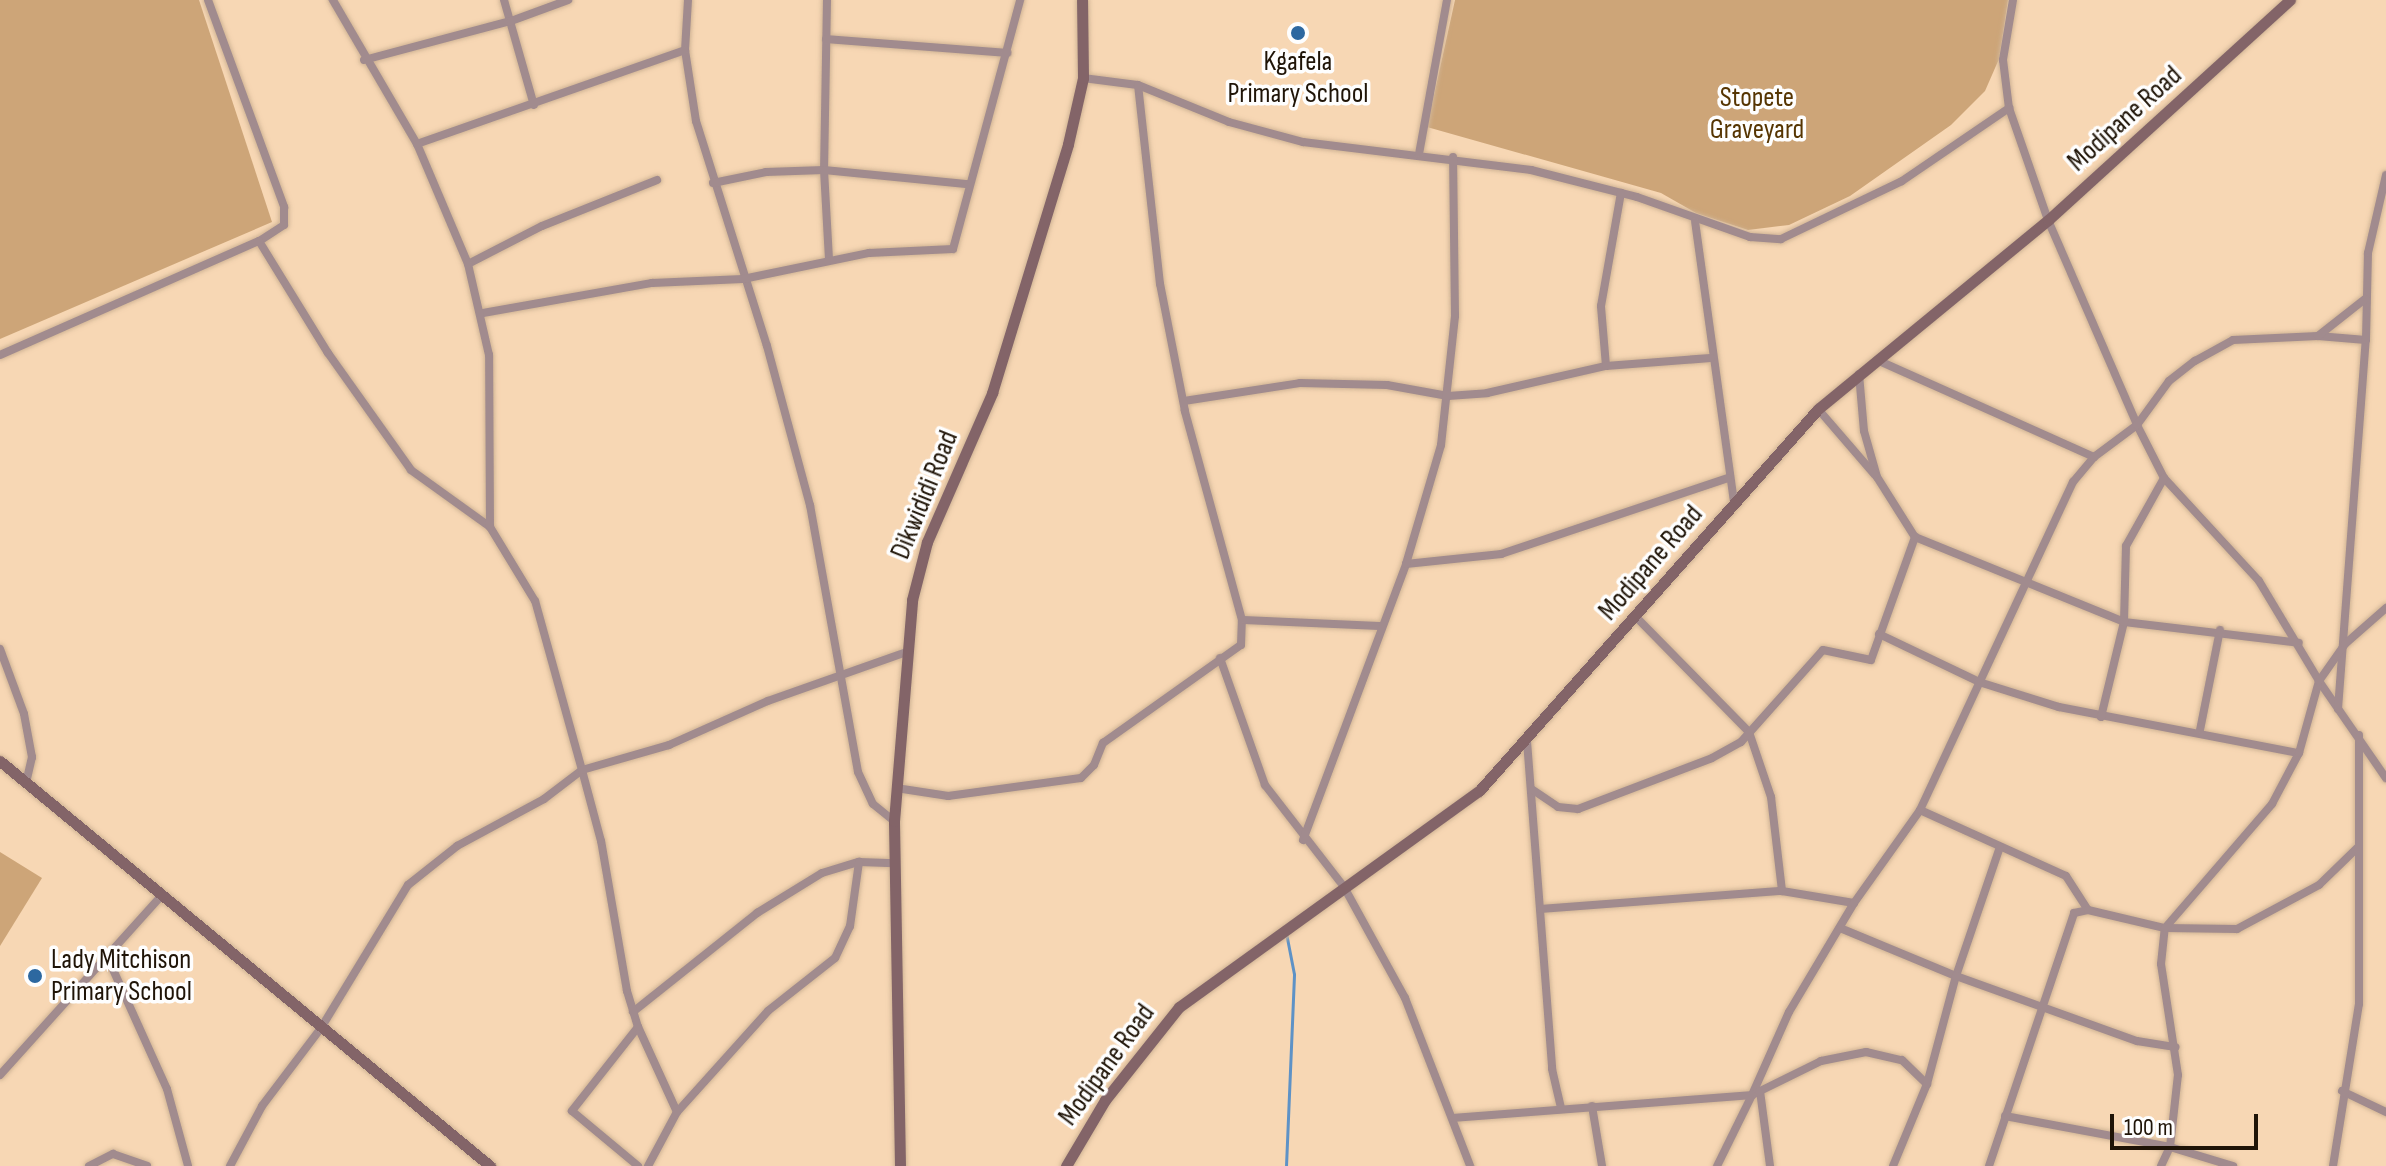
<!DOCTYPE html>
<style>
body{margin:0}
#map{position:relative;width:2386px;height:1166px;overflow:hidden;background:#f7d7b4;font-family:"Sofia Sans Condensed",sans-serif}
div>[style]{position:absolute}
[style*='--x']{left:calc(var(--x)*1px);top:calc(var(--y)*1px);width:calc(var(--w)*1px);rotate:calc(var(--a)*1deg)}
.green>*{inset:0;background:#cda578}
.stream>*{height:3px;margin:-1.5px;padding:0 1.5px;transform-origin:1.5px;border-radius:1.5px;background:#5e92c6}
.roads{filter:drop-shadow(0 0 2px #d0b495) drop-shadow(0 0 2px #d0b495)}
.street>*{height:8px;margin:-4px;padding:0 4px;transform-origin:4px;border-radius:4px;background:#a18b8e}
.secondary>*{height:11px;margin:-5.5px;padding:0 5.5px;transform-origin:5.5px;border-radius:5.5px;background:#836468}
.dots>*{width:22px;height:22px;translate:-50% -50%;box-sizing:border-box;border:4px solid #fefefe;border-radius:50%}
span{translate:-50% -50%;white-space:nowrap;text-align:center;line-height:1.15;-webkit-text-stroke:7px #fefefe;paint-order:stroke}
.poi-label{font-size:28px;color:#1f1407}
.left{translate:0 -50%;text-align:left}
.park-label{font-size:28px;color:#563502}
.street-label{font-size:28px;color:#1f1407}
.scale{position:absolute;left:2110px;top:1114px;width:148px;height:36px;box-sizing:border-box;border:4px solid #1f1407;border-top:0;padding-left:10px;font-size:24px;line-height:28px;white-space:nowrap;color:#1f1407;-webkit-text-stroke:6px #fefefe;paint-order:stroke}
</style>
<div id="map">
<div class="green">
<i style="clip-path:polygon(0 0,199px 0,272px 222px,0 339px)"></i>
<i style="clip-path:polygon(1455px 0,2008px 0,1999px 59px,1985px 91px,1951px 125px,1850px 196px,1789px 225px,1748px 230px,1696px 213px,1661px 193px,1427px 127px)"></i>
<i style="clip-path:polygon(0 852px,42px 878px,0 946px)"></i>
</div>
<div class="stream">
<i style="--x:1286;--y:1166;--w:192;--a:-87.6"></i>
<i style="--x:1294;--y:974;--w:42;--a:-101"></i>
</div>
<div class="roads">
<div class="street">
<i style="--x:208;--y:0;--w:221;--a:69.8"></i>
<i style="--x:284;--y:207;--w:18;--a:90"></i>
<i style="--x:284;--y:225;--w:30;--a:147"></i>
<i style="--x:259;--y:241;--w:132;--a:58.4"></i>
<i style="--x:328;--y:353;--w:143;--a:54.6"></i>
<i style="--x:411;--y:470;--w:97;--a:35.8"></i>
<i style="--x:504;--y:0;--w:109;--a:74.1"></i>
<i style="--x:688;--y:0;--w:50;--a:93.4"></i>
<i style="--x:685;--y:50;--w:72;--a:81.2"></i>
<i style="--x:696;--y:121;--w:236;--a:72.5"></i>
<i style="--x:767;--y:346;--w:165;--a:74.9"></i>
<i style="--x:810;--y:505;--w:271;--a:79.8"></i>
<i style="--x:858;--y:772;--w:35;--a:65"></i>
<i style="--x:873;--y:804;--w:27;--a:39"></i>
<i style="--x:827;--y:0;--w:170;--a:91"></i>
<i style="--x:824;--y:170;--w:89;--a:86.8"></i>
<i style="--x:2013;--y:0;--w:61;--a:99.5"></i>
<i style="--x:2003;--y:60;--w:48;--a:82.9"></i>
<i style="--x:2009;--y:108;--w:119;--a:70.8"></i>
<i style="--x:2048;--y:220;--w:223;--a:66.5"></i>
<i style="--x:2137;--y:425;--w:59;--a:63"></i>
<i style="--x:2164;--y:478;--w:140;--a:47.3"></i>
<i style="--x:2259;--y:581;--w:117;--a:59"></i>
<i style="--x:2319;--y:681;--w:118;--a:55.4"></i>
<i style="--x:826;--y:39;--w:182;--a:4.4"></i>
<i style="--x:364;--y:60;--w:152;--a:-14.9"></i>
<i style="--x:511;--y:21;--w:61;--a:-20.2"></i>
<i style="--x:1083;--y:78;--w:55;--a:7.3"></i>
<i style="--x:1138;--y:85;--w:98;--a:22.1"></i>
<i style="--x:1229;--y:122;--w:77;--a:15.1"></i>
<i style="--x:1303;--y:142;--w:230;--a:7"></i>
<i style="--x:1531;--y:170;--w:109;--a:14.3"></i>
<i style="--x:1637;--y:197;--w:120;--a:19.5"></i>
<i style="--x:1750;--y:237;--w:31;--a:4"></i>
<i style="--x:1781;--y:239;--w:134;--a:-25.6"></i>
<i style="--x:1902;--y:181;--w:130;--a:-34.3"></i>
<i style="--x:417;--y:144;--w:284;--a:-19.3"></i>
<i style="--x:1419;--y:154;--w:157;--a:-79.7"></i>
<i style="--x:713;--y:183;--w:54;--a:-11.7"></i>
<i style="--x:766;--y:172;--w:58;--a:-2"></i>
<i style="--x:824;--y:170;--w:145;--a:5.6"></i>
<i style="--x:1695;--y:221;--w:285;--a:82.1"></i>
<i style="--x:468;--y:264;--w:83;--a:-27.2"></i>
<i style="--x:542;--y:226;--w:124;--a:-21.8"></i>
<i style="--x:483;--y:313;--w:172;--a:-10.1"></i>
<i style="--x:652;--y:283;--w:91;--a:-2.5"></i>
<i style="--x:743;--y:279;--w:129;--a:-11.7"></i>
<i style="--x:869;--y:253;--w:84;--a:-2.7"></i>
<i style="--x:953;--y:249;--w:258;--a:-74.9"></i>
<i style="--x:2318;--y:336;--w:48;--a:4.8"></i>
<i style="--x:0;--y:355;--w:283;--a:-23.8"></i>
<i style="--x:1877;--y:360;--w:238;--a:24.1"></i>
<i style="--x:1606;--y:366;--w:60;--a:-94.8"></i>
<i style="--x:1601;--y:306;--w:115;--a:-80"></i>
<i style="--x:1859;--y:374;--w:57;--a:85"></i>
<i style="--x:1864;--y:431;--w:48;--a:74.2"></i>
<i style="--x:1877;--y:477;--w:71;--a:57.7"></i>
<i style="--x:1915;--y:537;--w:226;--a:22.1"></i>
<i style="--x:2124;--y:622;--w:176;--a:6.8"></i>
<i style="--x:1184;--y:401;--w:117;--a:-8.8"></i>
<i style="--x:1300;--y:383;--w:87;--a:1.3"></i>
<i style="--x:1387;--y:385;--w:62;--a:10.2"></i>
<i style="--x:1448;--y:396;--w:39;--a:-4"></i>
<i style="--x:1487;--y:393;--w:122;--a:-12.8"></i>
<i style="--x:1606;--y:366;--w:105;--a:-4.4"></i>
<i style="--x:1818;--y:409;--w:87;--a:49.2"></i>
<i style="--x:1406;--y:564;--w:96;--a:-6"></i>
<i style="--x:1501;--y:554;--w:239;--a:-18.5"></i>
<i style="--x:1637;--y:618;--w:160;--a:45.5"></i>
<i style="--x:1749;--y:732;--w:69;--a:71.3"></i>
<i style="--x:1771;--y:797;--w:95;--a:83.3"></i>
<i style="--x:1242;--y:620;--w:139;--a:2.5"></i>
<i style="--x:1879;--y:634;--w:111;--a:25.6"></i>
<i style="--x:1979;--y:682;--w:84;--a:17.4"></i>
<i style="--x:2059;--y:707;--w:244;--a:10.9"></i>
<i style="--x:0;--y:649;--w:69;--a:69.7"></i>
<i style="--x:24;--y:714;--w:44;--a:79.5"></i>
<i style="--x:32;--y:757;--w:27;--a:103"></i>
<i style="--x:1220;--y:658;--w:135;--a:70.5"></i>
<i style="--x:1265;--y:785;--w:129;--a:52.2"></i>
<i style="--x:1344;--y:887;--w:127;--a:61.2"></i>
<i style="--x:1405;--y:998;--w:180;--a:68.8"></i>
<i style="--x:2338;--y:709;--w:370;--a:-85.7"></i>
<i style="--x:2366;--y:340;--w:87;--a:-88.7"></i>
<i style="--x:2368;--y:253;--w:80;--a:-77"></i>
<i style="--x:2101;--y:717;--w:98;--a:-76.4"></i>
<i style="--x:2124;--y:622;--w:76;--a:-88.5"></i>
<i style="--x:2126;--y:546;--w:78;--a:-60.8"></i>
<i style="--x:2200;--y:730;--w:102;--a:-78.7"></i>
<i style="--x:1527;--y:741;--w:329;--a:85.6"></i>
<i style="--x:1552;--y:1069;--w:40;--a:77"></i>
<i style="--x:896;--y:788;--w:53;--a:8.7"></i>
<i style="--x:948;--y:796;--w:134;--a:-7.7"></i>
<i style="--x:1081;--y:778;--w:18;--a:-45"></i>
<i style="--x:1094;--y:765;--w:24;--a:-68"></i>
<i style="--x:1103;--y:743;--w:169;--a:-35.4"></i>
<i style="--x:1241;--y:645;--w:25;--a:-88"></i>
<i style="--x:1242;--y:620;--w:217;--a:-105.3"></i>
<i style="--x:1185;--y:411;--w:129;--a:-101.1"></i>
<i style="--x:1160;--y:284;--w:200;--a:-96.3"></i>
<i style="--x:1533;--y:790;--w:30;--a:34"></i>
<i style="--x:1558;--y:807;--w:20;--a:6"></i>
<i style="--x:1578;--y:809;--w:143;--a:-20.8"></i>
<i style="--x:1712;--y:758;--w:33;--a:-29"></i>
<i style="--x:1741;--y:742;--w:123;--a:-48.3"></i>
<i style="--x:1823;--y:650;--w:49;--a:11.8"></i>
<i style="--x:1871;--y:660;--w:131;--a:-70.3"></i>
<i style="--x:1920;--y:810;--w:160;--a:24.3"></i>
<i style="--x:2066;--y:876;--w:40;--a:57.1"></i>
<i style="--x:1303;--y:840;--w:295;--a:-69.5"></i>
<i style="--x:1406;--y:564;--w:124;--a:-73.6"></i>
<i style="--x:1441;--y:445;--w:130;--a:-83.8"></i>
<i style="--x:1455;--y:316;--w:159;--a:-90.7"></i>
<i style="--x:859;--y:862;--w:36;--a:2"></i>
<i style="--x:1540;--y:909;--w:243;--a:-4.3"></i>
<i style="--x:1782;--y:891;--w:73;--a:9.5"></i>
<i style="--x:1840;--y:928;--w:126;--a:22.5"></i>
<i style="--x:1956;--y:976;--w:136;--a:-71.2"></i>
<i style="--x:106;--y:954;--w:148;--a:65.7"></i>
<i style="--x:167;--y:1089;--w:80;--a:74.7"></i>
<i style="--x:633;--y:1012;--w:159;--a:-38.6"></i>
<i style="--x:757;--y:913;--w:76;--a:-31.6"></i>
<i style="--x:822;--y:873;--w:39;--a:-17"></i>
<i style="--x:859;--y:862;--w:65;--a:98"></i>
<i style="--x:850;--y:926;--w:35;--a:115"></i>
<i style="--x:835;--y:958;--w:85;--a:141.7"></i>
<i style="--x:768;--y:1011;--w:136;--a:132"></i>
<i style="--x:638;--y:1027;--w:107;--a:128.2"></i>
<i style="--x:572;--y:1111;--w:86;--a:39.8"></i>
<i style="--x:0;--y:1075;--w:242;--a:-48"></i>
<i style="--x:1760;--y:1091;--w:76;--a:82.4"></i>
<i style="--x:2342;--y:1091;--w:49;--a:25.5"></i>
<i style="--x:1752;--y:1095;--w:91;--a:-66"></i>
<i style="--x:1789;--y:1012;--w:127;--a:-59.2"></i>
<i style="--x:1854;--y:903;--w:114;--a:-54.6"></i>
<i style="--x:1920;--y:810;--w:362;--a:-65"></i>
<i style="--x:2073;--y:482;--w:33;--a:-50"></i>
<i style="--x:2094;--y:457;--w:54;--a:-36.7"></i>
<i style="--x:2137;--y:425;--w:54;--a:-54"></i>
<i style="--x:2169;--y:381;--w:33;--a:-38"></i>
<i style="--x:2195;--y:361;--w:43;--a:-28.9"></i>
<i style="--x:2233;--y:340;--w:85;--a:-2.7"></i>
<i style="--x:2318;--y:336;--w:60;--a:-38.2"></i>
<i style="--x:1752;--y:1095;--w:77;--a:-26.2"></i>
<i style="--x:1821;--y:1061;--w:46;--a:-11.3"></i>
<i style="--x:1866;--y:1052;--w:37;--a:13"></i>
<i style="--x:1902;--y:1060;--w:35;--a:44"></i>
<i style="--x:1592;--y:1106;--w:61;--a:80.5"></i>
<i style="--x:2005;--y:1116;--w:168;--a:10.6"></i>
<i style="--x:2170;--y:1147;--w:66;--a:16.8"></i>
<i style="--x:1453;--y:1118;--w:300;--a:-4.4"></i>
<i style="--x:1752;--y:1095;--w:79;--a:116.2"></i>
<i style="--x:89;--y:1166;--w:27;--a:-27"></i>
<i style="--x:113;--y:1154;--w:36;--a:19"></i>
<i style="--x:230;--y:1166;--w:68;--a:-61.9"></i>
<i style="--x:262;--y:1106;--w:98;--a:-52.9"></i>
<i style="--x:321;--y:1028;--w:167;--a:-58.7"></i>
<i style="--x:408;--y:885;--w:63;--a:-38.5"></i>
<i style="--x:457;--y:846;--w:99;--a:-28.4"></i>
<i style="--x:544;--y:799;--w:48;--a:-37.3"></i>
<i style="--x:582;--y:770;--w:175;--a:-105.5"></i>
<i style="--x:535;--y:601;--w:87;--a:-121.3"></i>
<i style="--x:490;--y:527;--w:172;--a:-90.3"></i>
<i style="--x:489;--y:355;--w:93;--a:-103"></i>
<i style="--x:468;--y:264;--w:130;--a:-113"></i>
<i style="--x:417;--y:144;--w:167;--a:-120.3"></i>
<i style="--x:648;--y:1166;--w:61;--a:-61.8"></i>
<i style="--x:677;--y:1112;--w:94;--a:-114.6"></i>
<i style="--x:638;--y:1027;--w:38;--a:-107"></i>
<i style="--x:627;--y:991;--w:152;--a:-99.8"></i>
<i style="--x:601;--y:841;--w:73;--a:-105"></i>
<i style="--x:582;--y:770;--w:91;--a:-16"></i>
<i style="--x:669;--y:745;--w:108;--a:-24"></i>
<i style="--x:768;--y:701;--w:146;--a:-19.5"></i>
<i style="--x:1893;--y:1166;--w:89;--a:-67.5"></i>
<i style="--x:1927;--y:1084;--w:112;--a:-75"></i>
<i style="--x:1956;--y:976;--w:192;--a:19.8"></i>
<i style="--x:2137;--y:1041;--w:39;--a:9"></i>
<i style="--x:1989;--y:1166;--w:267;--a:-71.4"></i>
<i style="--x:2074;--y:913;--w:14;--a:-12"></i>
<i style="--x:2088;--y:910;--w:79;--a:13.2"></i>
<i style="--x:2165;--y:928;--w:72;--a:0.8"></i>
<i style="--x:2237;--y:929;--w:93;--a:-28.2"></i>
<i style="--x:2319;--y:885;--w:53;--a:-44.2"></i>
<i style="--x:2161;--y:1166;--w:21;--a:-65"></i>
<i style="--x:2170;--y:1147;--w:72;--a:-83.7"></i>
<i style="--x:2178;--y:1075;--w:112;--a:-98.7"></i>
<i style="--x:2161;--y:964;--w:36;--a:-84"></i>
<i style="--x:2165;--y:928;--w:164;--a:-49.2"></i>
<i style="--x:2272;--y:804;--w:58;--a:-62.1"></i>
<i style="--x:2299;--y:753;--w:75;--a:-74.5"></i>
<i style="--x:2319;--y:681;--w:45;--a:-54.9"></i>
<i style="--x:2345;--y:644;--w:55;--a:-41.3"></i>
<i style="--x:2333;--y:1166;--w:164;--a:-80.9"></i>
<i style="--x:2359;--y:1004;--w:269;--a:-90"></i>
</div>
<div class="secondary">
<i style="--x:0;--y:761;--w:636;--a:39.57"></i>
<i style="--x:900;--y:1166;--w:345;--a:-91"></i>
<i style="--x:894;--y:821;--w:222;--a:-85.3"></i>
<i style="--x:912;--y:600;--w:60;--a:-75.5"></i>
<i style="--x:927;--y:542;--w:163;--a:-66.4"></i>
<i style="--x:992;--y:393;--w:260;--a:-73"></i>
<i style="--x:1068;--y:144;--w:68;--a:-77.2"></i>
<i style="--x:1083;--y:78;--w:78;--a:-90.7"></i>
<i style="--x:1066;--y:1166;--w:77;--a:-59.4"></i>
<i style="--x:1105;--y:1100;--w:119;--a:-51.5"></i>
<i style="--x:1179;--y:1007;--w:370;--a:-35.8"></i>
<i style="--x:1479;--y:791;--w:511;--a:-48.41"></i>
<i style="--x:1818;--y:409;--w:298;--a:-39.4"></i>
<i style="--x:2048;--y:220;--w:327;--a:-42.3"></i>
</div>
</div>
<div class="dots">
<i style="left:1298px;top:33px;background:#2d68a0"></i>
<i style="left:35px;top:976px;background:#2d68a0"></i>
</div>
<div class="poi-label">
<span style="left:1298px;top:78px">Kgafela<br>Primary School</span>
<span class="left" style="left:51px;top:976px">Lady Mitchison<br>Primary School</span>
</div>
<div class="park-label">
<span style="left:1757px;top:114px">Stopete<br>Graveyard</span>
</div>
<div class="street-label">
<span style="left:2125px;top:119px;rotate:-42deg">Modipane Road</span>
<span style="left:925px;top:495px;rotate:-68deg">Dikwididi Road</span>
<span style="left:1651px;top:563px;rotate:-49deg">Modipane Road</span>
<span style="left:1107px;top:1065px;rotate:-54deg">Modipane Road</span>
</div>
<div class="scale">100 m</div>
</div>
